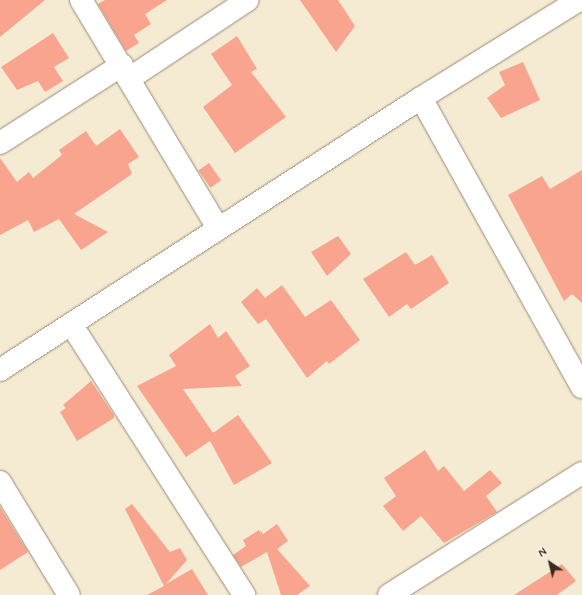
<!DOCTYPE html>
<style>
body{margin:0}
#map{position:relative;width:582px;height:595px;overflow:hidden;background:#f5ebd2;font-family:Mynerve,sans-serif}
div>[style]{position:absolute}
[style*='--x']{left:calc(var(--x)*1px);top:calc(var(--y)*1px);width:calc(var(--w)*1px);rotate:calc(var(--a)*1deg)}
.building>*{inset:0;background:#f8a48e;transform-origin:0 0}
.roads{filter:drop-shadow(0 0 1px #988a78) drop-shadow(0 0 1px #988a78)}
.minor>*{height:22px;margin:-11px;padding:0 11px;transform-origin:11px;border-radius:11px;background:#fff}
span{translate:-50% -50%;white-space:nowrap;text-align:center;line-height:1.15;-webkit-text-stroke:3px #fcf5e5;paint-order:stroke}
.north{position:absolute;left:530px;top:543px;width:40px;height:40px;-webkit-text-stroke:3px #fcf5e5;paint-order:stroke;rotate:325deg;font-size:11px;font-weight:700;line-height:16px;text-align:center;color:#3b2a1e}
.north::after{content:'';display:block;margin:auto;width:14px;height:18px;background:#3b2a1e;clip-path:polygon(50% 0,100% 100%,50% 72%,0 100%)}
</style>
<div id="map">
<div class="building">
<i style="clip-path:polygon(0 0,45px 0,0 37px)"></i>
<i style="clip-path:polygon(105px 0,167px 0,145px 14px,151px 24px,134px 35px,139px 43px,126px 51px,98px 4px)"></i>
<i style="clip-path:polygon(300px 0,338px 0,355px 26px,336px 52px)"></i>
<i style="clip-path:polygon(53px 33px,69px 58px,54px 67px,63px 81px,45px 92px,38px 81px,17px 90px,1px 67px)"></i>
<i style="clip-path:polygon(237px 36px,257px 69px,251px 72px,286px 117px,235px 153px,203px 107px,232px 85px,211px 54px)"></i>
<i style="clip-path:polygon(523px 62px,540px 100px,501px 118px,487px 98px,505px 85px,499px 72px)"></i>
<i style="clip-path:polygon(120px 129px,139px 157px,128px 164px,132px 174px,74px 214px,108px 232px,81px 250px,59px 219px,34px 232px,28px 220px,0 235px,0 158px,17px 182px,29px 172px,33px 178px,62px 155px,59px 150px,86px 131px,96px 146px)"></i>
<i style="left:209px;top:163px;width:21px;height:13px;rotate:55deg"></i>
<i style="clip-path:polygon(582px 170px,582px 303px,572px 294px,564px 301px,508px 195px,542px 176px,550px 189px)"></i>
<i style="clip-path:polygon(338px 236px,351px 254px,327px 276px,311px 252px)"></i>
<i style="clip-path:polygon(406px 252px,415px 265px,432px 255px,449px 283px,411px 309px,407px 304px,389px 317px,363px 279px)"></i>
<i style="clip-path:polygon(282px 285px,305px 317px,331px 300px,360px 340px,329px 364px,327px 361px,307px 378px,266px 319px,258px 324px,241px 302px,257px 288px,265px 298px)"></i>
<i style="clip-path:polygon(210px 324px,218px 338px,226px 331px,250px 366px,235px 376px,242px 386px,183px 389px,213px 433px,238px 415px,272px 463px,234px 485px,210px 441px,186px 457px,137px 386px,176px 366px,169px 355px)"></i>
<i style="clip-path:polygon(91px 381px,114px 415px,114px 418px,77px 441px,60px 412px,66px 408px,63px 405px)"></i>
<i style="clip-path:polygon(425px 450px,438px 471px,444px 466px,464px 491px,490px 470px,502px 483px,486px 496px,497px 512px,444px 543px,421px 516px,403px 531px,383px 506px,396px 496px,384px 478px)"></i>
<i style="clip-path:polygon(132px 504px,170px 552px,180px 548px,187px 560px,166px 584px,192px 569px,208px 595px,147px 595px,164px 586px,125px 509px)"></i>
<i style="clip-path:polygon(0 507px,28px 552px,0 570px)"></i>
<i style="clip-path:polygon(277px 524px,288px 541px,277px 549px,310px 586px,297px 595px,281px 595px,267px 552px,241px 567px,233px 555px,246px 546px,243px 540px,259px 530px,261px 535px,260px 530px,263px 534px)"></i>
<i style="clip-path:polygon(562px 564px,576px 581px,557px 595px,514px 595px)"></i>
</div>
<div class="roads">
<div class="minor">
<i style="--x:81;--y:0;--w:266;--a:59"></i>
<i style="--x:130;--y:78;--w:141;--a:-33.5"></i>
<i style="--x:421;--y:98;--w:331;--a:60.9"></i>
<i style="--x:0;--y:143;--w:145;--a:-32.6"></i>
<i style="--x:71;--y:324;--w:322;--a:57.4"></i>
<i style="--x:0;--y:370;--w:501;--a:-32.87"></i>
<i style="--x:421;--y:98;--w:186;--a:-31.8"></i>
<i style="--x:0;--y:482;--w:132;--a:58.6"></i>
<i style="--x:389;--y:595;--w:228;--a:-32.3"></i>
</div>
</div>
<div class="north">N</div>
</div>
